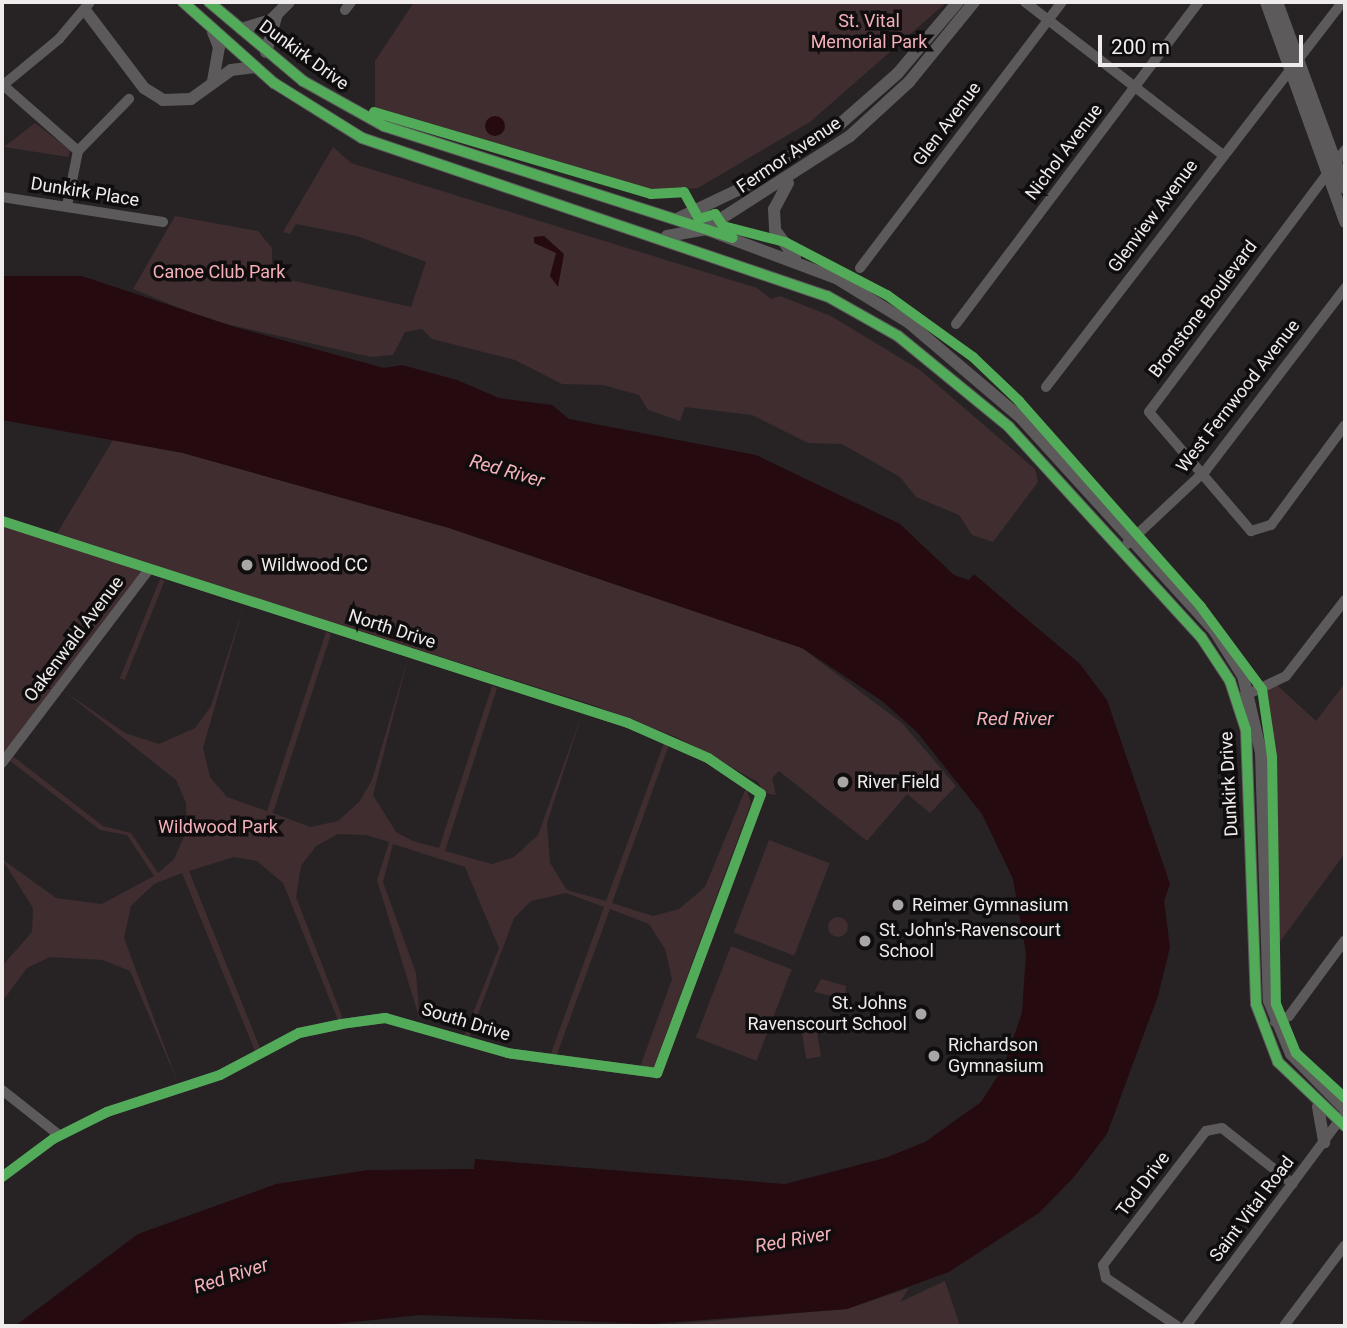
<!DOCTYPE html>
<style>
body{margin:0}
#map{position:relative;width:1347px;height:1328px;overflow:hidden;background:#272324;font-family:Roboto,sans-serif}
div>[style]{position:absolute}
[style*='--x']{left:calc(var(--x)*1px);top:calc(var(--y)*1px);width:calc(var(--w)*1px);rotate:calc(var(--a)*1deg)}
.green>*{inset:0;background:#3f2d30;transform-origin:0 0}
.round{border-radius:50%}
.water>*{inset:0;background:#250a10}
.minor>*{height:10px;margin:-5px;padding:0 5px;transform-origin:5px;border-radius:5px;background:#5c5a5a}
.major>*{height:12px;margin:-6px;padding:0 6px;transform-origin:6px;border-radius:6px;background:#5d5a5b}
.cycleway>*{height:10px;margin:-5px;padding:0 5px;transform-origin:5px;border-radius:5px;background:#51ab58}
.dots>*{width:19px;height:19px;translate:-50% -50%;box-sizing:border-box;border:4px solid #0f0d0d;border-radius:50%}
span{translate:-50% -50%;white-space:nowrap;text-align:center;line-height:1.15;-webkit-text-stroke:7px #0f0d0d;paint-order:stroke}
.park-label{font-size:18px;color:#f3b0b9}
.street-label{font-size:18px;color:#f0ecec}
.poi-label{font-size:18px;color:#f0ecec}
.left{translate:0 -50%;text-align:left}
.right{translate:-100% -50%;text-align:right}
.water-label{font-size:19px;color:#f3b1b9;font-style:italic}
.frame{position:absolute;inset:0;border:4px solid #f0ecec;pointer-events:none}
.scale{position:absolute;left:1098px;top:35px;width:205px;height:32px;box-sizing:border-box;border:4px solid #f0ecec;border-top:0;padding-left:9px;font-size:21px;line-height:24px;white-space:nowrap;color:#f0ecec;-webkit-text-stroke:5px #0f0d0d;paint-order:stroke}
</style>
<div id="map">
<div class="green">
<i style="clip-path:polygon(414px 2px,947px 2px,810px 122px,698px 188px,651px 191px,375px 109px,375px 61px)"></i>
<i style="clip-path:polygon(35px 123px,70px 150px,68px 157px,4px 147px)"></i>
<i style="clip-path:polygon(333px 147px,351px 163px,757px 288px,771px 299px,780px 296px,831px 316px,920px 370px,1035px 469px,1038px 482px,993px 542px,972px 535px,959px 515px,916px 497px,900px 477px,842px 444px,808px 443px,752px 415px,685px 407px,680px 421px,648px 410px,639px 395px,603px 385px,562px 384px,515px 360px,432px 339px,422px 329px,405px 332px,393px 355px,371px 357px,209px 320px,133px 289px,175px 216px,258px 231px,272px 248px,272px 276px,411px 307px,426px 262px,357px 236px,296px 224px,290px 234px,283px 232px)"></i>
<i style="clip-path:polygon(113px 440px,183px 453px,449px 528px,802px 648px,902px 723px,956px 786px,930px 813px,907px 794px,867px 841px,779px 771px,772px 778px,776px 795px,764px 793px,758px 782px,676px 737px,593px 705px,56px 535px)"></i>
<i style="clip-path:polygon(2px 521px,142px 571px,2px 755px)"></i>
<i style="left:160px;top:579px;width:5px;height:107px;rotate:22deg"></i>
<i style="clip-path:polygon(244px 605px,203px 748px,210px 777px,227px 797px,267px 811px,326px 632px,331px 634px,273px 813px,310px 827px,338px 821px,359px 802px,372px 780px,408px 658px,373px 795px,396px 832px,413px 841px,439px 848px,492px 686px,497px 688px,445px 851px,492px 864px,514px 857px,538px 835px,582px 714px,547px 823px,550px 863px,567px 890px,606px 901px,664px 743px,669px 745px,612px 903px,653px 916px,679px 909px,705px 887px,746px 788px,751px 803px,653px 1069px,639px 1070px,672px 979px,665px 949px,649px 924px,610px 909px,556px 1057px,550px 1056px,604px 907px,566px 893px,531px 901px,514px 918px,469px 1038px,464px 1036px,499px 948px,465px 867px,393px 844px,383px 882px,416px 973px,420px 1020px,377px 880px,389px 842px,366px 835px,338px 834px,316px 846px,301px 866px,296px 897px,343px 1019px,338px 1020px,283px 883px,257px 861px,234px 857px,189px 871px,260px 1048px,255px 1051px,182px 873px,154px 884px,131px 906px,124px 938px,178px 1083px,130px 971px,103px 960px,50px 957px,27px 968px,2px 1002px,2px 966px,32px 932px,33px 908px,2px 859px,56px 898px,102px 904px,154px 876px,127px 835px,100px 830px,10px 761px,14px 757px,103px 826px,131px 833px,158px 873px,174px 859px,187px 830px,186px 803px,176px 780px,64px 691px,125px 733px,159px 744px,195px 728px,211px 706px)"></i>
<i style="clip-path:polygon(1345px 683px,1345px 853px,1271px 954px,1277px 890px,1274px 752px,1264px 691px,1277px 685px,1316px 721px)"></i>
<i style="left:769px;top:840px;width:65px;height:99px;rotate:21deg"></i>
<i class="round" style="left:828px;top:917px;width:20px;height:20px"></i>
<i style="left:731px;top:946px;width:65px;height:98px;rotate:21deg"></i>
<i style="clip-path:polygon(821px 979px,846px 986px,845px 999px,814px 992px)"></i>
<i style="left:815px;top:1019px;width:38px;height:15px;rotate:81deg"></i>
<i style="clip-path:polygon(945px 1281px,960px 1326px,651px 1326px,847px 1309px,909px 1288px,900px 1302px)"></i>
</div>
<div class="water">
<i class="round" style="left:485px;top:116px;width:20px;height:20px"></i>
<i style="clip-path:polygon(544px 236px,564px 254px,558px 287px,550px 276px,556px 253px,534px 243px,534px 237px)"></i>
<i style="clip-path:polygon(2px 276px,82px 276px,235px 327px,384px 368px,402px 365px,457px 380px,499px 398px,552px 405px,569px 419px,756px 455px,900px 524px,954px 575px,969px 580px,974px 574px,1008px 603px,1080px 664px,1107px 700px,1170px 884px,1164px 901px,1170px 947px,1158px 996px,1107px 1134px,1074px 1177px,1039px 1213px,949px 1272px,847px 1309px,651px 1324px,420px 1315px,316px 1326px,15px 1326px,138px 1234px,276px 1184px,368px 1170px,474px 1169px,475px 1159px,785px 1184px,885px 1158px,925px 1142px,981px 1102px,1003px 1068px,1022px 1013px,1026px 953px,1013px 879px,982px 814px,917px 732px,882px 701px,802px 648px,449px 528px,183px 453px,2px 420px)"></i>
</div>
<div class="minor">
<i style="--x:1025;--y:2;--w:249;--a:37.7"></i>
<i style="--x:345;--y:10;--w:10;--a:-53"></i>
<i style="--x:3;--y:85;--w:100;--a:41.3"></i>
<i style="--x:2;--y:86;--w:74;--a:-39.5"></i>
<i style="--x:59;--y:39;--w:48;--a:-50"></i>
<i style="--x:1345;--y:150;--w:327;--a:126.8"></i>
<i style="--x:1149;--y:412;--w:157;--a:49.4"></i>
<i style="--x:1251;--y:531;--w:21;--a:-17"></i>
<i style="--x:1271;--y:525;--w:124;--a:-53.5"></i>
<i style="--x:2;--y:197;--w:163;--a:8.8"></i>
<i style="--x:67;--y:206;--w:56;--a:-78.7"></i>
<i style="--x:78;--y:151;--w:73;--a:-45.6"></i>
<i style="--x:860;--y:268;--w:334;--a:-52.8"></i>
<i style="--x:956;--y:324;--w:403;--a:-53"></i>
<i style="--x:1046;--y:387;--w:486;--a:-52.4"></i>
<i style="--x:2;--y:521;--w:658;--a:17.88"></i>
<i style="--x:628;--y:723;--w:87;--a:23.6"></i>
<i style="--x:708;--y:758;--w:64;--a:34.2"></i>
<i style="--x:761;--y:794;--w:298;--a:110.4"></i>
<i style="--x:657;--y:1073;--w:150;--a:-172.4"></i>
<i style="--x:508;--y:1053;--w:128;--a:-164.1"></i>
<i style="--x:385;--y:1018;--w:43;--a:172.1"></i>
<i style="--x:342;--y:1024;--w:44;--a:168.2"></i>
<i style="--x:299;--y:1033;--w:89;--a:152"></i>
<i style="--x:220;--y:1075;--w:119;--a:161.9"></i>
<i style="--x:107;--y:1112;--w:60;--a:153.4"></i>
<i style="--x:53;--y:1139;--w:64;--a:143.3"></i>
<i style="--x:1127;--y:544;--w:108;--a:-43.1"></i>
<i style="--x:1206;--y:470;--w:229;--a:-52.6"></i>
<i style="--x:1240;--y:698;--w:51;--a:-25.6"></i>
<i style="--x:1286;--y:676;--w:96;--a:-52.2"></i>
<i style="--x:2;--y:763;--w:243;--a:-52.8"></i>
<i style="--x:1275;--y:1022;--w:15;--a:-23"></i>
<i style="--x:1289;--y:1016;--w:94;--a:-53.6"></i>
<i style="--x:2;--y:1090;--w:73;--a:38.3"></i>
<i style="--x:1177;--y:1326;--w:86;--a:-145.9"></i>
<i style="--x:1106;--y:1278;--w:13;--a:-103"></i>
<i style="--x:1103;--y:1265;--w:169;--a:-52.5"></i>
<i style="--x:1206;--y:1131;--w:16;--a:-11"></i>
<i style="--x:1222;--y:1128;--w:90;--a:38.3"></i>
<i style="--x:1186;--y:1326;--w:263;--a:-53.3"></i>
<i style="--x:1284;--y:1326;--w:101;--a:-53"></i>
</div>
<div class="major">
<i style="--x:183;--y:2;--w:122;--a:41.7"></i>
<i style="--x:274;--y:83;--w:104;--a:32"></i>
<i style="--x:362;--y:138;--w:491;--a:18.8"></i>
<i style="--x:827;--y:296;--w:81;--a:29.4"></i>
<i style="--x:898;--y:336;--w:144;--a:39.3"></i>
<i style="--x:1009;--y:427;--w:285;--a:47.6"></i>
<i style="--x:1201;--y:637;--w:53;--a:56.6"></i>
<i style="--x:1230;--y:681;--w:52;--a:71.9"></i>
<i style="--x:1246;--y:730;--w:274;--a:87.9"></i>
<i style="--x:1256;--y:1004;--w:62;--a:69.2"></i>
<i style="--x:1278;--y:1062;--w:93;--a:43.7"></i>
<i style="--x:209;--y:2;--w:123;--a:40"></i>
<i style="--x:303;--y:81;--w:93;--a:29.1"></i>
<i style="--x:384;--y:126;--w:337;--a:17.8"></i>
<i style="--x:705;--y:229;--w:140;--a:20.5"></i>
<i style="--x:836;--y:278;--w:84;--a:31.4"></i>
<i style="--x:908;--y:322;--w:147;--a:40.3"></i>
<i style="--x:1020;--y:417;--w:288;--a:47.7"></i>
<i style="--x:1214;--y:630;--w:54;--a:57.8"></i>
<i style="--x:1243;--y:676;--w:79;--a:76.8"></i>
<i style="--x:1261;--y:753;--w:248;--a:88.2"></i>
<i style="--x:1269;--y:1001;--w:57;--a:67.5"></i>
<i style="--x:1291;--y:1054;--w:77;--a:45.5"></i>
<i style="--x:1266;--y:2;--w:234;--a:70.2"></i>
<i style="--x:1277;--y:2;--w:198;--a:69.9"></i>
<i style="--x:85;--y:10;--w:98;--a:52.9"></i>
<i style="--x:144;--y:88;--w:22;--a:32"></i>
<i style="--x:163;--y:100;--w:28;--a:-2"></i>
<i style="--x:191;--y:99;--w:49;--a:-35.9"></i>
<i style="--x:231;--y:70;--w:25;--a:-7"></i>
<i style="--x:241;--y:29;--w:31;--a:-17"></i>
<i style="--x:271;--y:20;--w:25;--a:-45"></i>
<i style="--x:266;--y:52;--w:36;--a:-74"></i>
<i style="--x:213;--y:81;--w:35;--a:-80"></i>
<i style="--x:219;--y:47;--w:16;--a:-112"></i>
<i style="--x:788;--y:183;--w:30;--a:118"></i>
<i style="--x:774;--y:209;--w:21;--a:87"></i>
<i style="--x:775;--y:230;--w:34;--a:54"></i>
<i style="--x:677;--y:219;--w:74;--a:-25.5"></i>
<i style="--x:744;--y:187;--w:115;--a:-33.3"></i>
<i style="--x:840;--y:124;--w:77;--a:-41.3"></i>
<i style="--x:898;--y:73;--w:93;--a:-49.8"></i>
<i style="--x:667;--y:236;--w:39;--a:-10"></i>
<i style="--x:705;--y:229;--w:172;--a:-32.7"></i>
<i style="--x:850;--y:136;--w:80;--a:-42.5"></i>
<i style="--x:909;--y:82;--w:103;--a:-50.9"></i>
<i style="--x:1318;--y:1107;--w:36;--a:80"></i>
</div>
<div class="cycleway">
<i style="--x:183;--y:2;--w:122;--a:41.7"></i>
<i style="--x:274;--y:83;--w:104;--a:32"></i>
<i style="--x:362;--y:138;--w:491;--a:18.8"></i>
<i style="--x:827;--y:296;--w:81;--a:29.4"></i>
<i style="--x:898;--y:336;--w:144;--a:39.3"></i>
<i style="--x:1009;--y:427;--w:285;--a:47.6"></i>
<i style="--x:1201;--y:637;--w:53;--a:56.6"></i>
<i style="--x:1230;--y:681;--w:52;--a:71.9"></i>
<i style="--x:1246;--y:730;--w:274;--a:87.9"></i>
<i style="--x:1256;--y:1004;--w:62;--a:69.2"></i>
<i style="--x:1278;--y:1062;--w:93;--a:43.7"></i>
<i style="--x:209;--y:2;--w:123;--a:40"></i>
<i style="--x:303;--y:81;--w:93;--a:29.1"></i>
<i style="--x:384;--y:126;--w:366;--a:17.8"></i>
<i style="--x:374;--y:112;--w:289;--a:16.5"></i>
<i style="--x:651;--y:194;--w:33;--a:-3"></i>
<i style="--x:684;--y:192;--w:31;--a:61"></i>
<i style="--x:699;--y:219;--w:17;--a:-17"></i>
<i style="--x:715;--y:214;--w:14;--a:56"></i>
<i style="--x:723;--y:226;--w:64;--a:14.5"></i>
<i style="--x:785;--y:242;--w:115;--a:27.5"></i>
<i style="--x:887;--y:295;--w:106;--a:35.8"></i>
<i style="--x:973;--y:357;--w:64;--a:43.7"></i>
<i style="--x:1019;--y:401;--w:275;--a:48.5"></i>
<i style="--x:1201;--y:607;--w:102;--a:53.4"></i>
<i style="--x:1262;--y:689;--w:69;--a:81.6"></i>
<i style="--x:1272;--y:757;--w:247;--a:89.1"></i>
<i style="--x:1276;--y:1004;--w:53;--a:67.8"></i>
<i style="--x:1296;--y:1053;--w:67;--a:42.6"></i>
<i style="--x:2;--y:521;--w:658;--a:17.88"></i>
<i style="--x:628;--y:723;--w:87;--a:23.6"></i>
<i style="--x:708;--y:758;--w:64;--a:34.2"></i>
<i style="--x:761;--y:794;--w:298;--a:110.4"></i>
<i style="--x:657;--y:1073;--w:150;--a:-172.4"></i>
<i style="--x:508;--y:1053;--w:128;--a:-164.1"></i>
<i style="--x:385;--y:1018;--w:43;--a:172.1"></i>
<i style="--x:342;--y:1024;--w:44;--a:168.2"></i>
<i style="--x:299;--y:1033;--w:89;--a:152"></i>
<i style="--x:220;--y:1075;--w:119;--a:161.9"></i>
<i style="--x:107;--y:1112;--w:60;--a:153.4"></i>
<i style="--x:53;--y:1139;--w:64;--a:143.3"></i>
</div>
<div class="dots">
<i style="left:247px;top:565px;background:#aaa6a6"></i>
<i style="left:843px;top:782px;background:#aaa6a6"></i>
<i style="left:898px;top:905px;background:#aaa6a6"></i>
<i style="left:865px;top:941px;background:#aaa6a6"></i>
<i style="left:921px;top:1014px;background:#aaa6a6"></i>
<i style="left:934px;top:1056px;background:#aaa6a6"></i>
</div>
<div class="park-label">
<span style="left:869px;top:32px">St. Vital<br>Memorial Park</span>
<span style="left:219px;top:272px">Canoe Club Park</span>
<span style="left:218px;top:827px">Wildwood Park</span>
</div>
<div class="street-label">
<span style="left:304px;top:55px;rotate:36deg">Dunkirk Drive</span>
<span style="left:947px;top:124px;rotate:-53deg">Glen Avenue</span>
<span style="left:1064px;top:152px;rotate:-53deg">Nichol Avenue</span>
<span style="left:789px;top:155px;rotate:-34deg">Fermor Avenue</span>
<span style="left:85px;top:192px;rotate:9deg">Dunkirk Place</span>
<span style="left:1153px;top:216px;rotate:-53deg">Glenview Avenue</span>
<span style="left:1203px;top:309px;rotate:-53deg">Bronstone Boulevard</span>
<span style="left:1238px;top:396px;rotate:-52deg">West Fernwood Avenue</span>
<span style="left:392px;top:629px;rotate:18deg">North Drive</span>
<span style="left:74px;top:639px;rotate:-53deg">Oakenwald Avenue</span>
<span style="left:1229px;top:784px;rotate:-93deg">Dunkirk Drive</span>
<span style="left:466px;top:1022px;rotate:17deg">South Drive</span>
<span style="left:1143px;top:1184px;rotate:-53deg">Tod Drive</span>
<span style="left:1252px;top:1209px;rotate:-53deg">Saint Vital Road</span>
</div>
<div class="poi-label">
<span class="left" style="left:261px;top:565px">Wildwood CC</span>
<span class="left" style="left:857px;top:782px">River Field</span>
<span class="left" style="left:912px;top:905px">Reimer Gymnasium</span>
<span class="left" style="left:879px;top:941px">St. John's-Ravenscourt<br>School</span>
<span class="right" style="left:907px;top:1014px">St. Johns<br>Ravenscourt School</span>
<span class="left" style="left:948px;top:1056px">Richardson<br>Gymnasium</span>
</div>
<div class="water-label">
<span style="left:507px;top:471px;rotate:16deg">Red River</span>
<span style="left:1015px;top:719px">Red River</span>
<span style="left:793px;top:1240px;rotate:-10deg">Red River</span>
<span style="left:231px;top:1276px;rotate:-18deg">Red River</span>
</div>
<div class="frame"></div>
<div class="scale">200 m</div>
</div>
